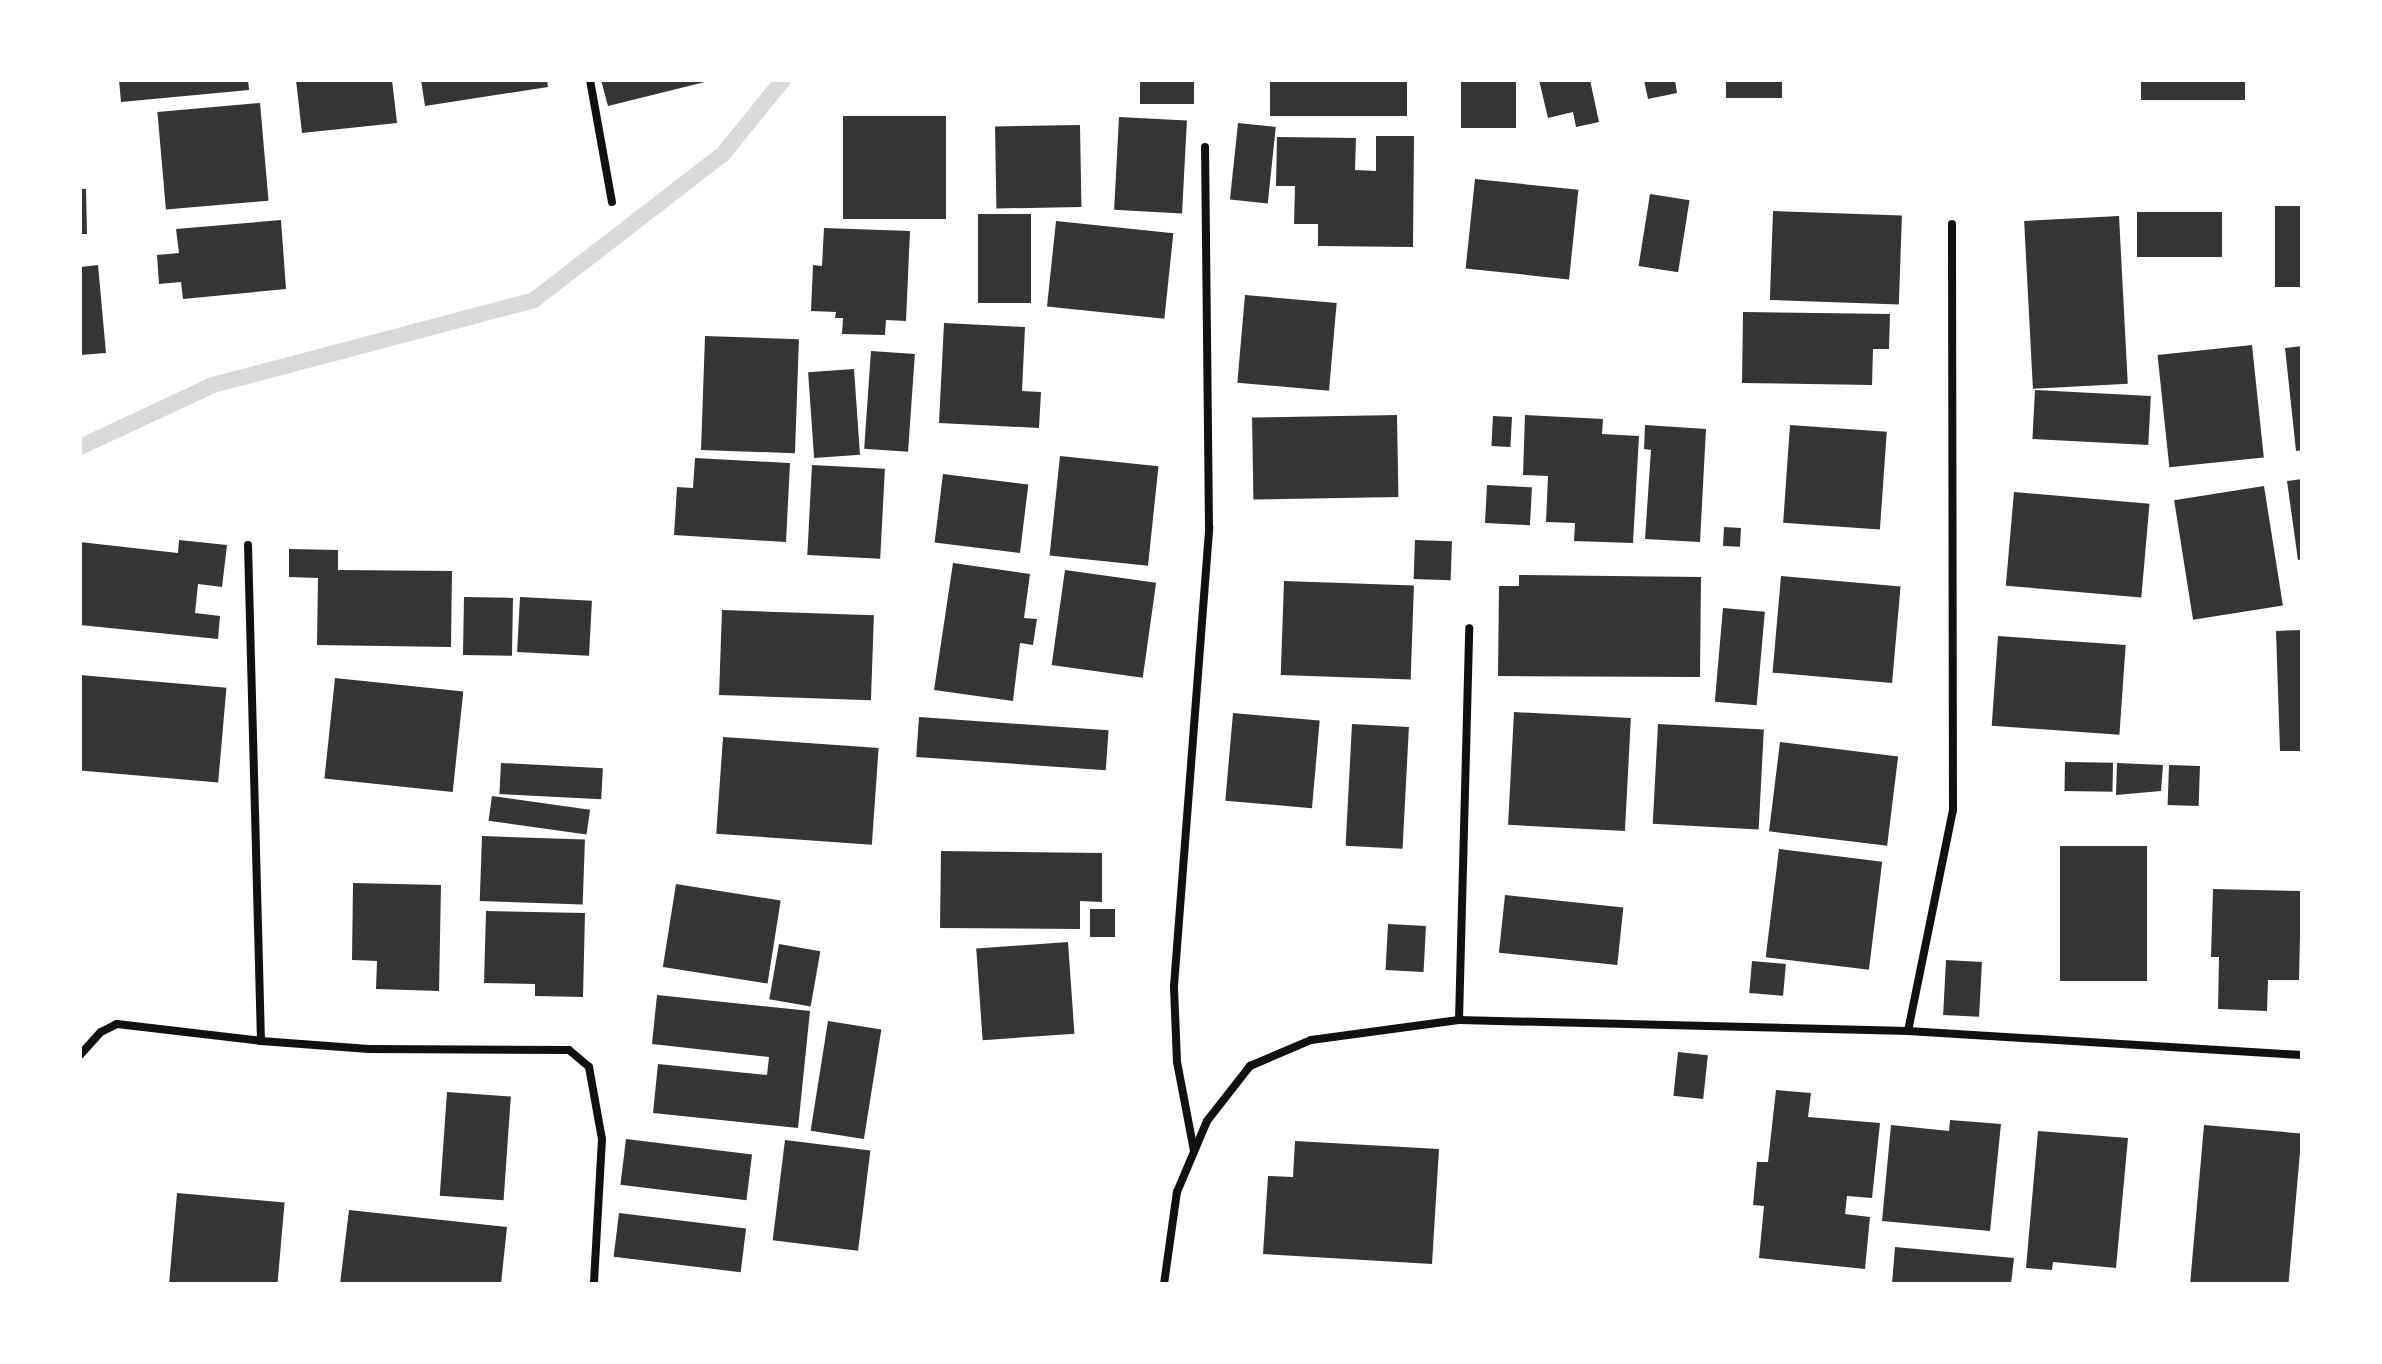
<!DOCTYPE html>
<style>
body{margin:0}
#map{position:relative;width:2382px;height:1364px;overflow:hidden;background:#fff;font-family:Karla,sans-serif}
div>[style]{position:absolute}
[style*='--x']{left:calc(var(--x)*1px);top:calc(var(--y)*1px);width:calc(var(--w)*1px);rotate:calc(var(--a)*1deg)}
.stream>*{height:16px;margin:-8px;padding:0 8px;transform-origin:8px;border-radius:8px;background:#d9d9d9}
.building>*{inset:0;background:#353535;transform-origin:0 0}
.minor>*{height:8px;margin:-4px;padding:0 4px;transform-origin:4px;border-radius:4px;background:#111}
span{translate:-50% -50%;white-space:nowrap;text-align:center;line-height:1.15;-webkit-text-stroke:8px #fff;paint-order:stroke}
.frame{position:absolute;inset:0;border:82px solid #fff;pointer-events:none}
</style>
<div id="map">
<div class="stream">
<i style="--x:80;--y:447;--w:147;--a:-25"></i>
<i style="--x:213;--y:385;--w:332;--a:-14.8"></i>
<i style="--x:534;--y:300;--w:239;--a:-37.7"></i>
<i style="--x:723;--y:154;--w:95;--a:-51"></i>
</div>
<div class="building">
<i style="clip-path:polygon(119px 80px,248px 80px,249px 90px,121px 102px)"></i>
<i style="clip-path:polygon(296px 80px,392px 80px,397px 123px,302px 133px)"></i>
<i style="clip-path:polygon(421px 80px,547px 80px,548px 87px,425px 106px)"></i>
<i style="clip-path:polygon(601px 80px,709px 80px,709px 81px,608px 106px)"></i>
<i style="left:1140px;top:80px;width:54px;height:24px"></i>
<i style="left:1270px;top:80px;width:137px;height:36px"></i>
<i style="left:1461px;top:80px;width:55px;height:48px"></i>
<i style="clip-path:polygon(1539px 80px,1590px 80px,1599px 122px,1576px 127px,1573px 112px,1548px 118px)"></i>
<i style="clip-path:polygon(1644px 80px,1675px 80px,1677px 93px,1648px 99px)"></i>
<i style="left:1726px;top:80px;width:56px;height:18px"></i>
<i style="left:2141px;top:80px;width:104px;height:20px"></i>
<i style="left:260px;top:103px;width:98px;height:103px;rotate:85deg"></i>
<i style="left:946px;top:116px;width:103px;height:103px;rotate:90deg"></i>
<i style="left:1119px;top:117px;width:68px;height:93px;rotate:3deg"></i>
<i style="left:1238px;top:123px;width:38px;height:77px;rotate:6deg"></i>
<i style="left:1080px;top:125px;width:82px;height:85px;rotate:89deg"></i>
<i style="clip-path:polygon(1376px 136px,1414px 136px,1413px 247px,1318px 246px,1318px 224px,1294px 224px,1295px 186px,1276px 186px,1277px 137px,1356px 138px,1355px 170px,1376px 171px)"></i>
<i style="left:1475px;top:179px;width:104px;height:90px;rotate:6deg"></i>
<i style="clip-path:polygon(80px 189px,86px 189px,87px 234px,80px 234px)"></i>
<i style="left:1650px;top:194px;width:40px;height:73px;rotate:9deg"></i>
<i style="left:2275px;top:206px;width:27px;height:81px"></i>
<i style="left:1773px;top:211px;width:129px;height:89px;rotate:2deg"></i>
<i style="left:2137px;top:212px;width:85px;height:45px"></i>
<i style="left:978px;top:214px;width:53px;height:89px"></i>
<i style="left:2119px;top:216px;width:168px;height:95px;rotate:87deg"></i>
<i style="clip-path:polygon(281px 220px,286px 289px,183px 299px,181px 282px,159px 284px,157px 255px,179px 253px,176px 229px)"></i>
<i style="left:1056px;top:221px;width:118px;height:86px;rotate:6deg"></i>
<i style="clip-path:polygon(824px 228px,910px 231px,906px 321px,886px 320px,885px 335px,842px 334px,843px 318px,835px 318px,836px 312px,811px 311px,813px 265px,822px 266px)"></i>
<i style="clip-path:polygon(98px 265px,106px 353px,80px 355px,80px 267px)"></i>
<i style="left:1245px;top:295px;width:92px;height:88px;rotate:5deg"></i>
<i style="clip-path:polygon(1743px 312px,1890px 314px,1889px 349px,1873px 349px,1872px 385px,1742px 383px)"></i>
<i style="clip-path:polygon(944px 323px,1025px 327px,1022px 391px,1041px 392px,1039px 428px,939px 423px)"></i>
<i style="left:705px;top:336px;width:94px;height:114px;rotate:2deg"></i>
<i style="left:2252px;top:345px;width:113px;height:95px;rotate:84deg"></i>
<i style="clip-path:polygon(2302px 346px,2302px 450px,2296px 451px,2285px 348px)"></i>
<i style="left:871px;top:351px;width:44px;height:98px;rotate:4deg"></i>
<i style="left:854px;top:369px;width:86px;height:46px;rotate:86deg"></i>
<i style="left:2035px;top:390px;width:116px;height:49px;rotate:3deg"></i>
<i style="left:1397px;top:415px;width:82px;height:145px;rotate:89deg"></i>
<i style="clip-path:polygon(1525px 415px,1603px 419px,1602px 434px,1639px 436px,1633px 543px,1574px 541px,1575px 523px,1546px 522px,1548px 476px,1523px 475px)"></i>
<i style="left:1493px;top:416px;width:19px;height:30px;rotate:3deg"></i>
<i style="clip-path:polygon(1645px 425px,1706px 429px,1700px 542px,1645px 539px,1651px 450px,1644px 449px)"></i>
<i style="left:1790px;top:425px;width:97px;height:98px;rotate:4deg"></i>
<i style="left:1060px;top:456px;width:99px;height:100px;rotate:6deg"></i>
<i style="clip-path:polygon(695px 458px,790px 463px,786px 542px,674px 535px,677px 487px,693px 488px)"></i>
<i style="left:812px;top:465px;width:73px;height:90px;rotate:3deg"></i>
<i style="left:943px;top:474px;width:86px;height:69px;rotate:7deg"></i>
<i style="clip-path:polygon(2302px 479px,2302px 559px,2298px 560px,2287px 481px)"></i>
<i style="left:1487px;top:485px;width:45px;height:38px;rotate:3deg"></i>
<i style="left:2264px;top:486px;width:121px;height:91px;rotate:81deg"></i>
<i style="left:2014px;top:492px;width:136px;height:94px;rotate:5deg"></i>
<i style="left:1724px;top:527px;width:17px;height:19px;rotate:3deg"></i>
<i style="clip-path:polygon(179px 540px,227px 545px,222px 587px,198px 584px,195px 613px,220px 616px,218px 639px,80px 625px,80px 542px,178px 553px)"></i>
<i style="left:1415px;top:540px;width:37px;height:39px;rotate:2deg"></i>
<i style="clip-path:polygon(289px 549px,338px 550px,338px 570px,452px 571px,451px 647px,317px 645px,318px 578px,289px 577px)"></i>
<i style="clip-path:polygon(953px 563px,1030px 574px,1024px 618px,1037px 619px,1033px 645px,1020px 643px,1013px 701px,934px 690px)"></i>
<i style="left:1065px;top:570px;width:92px;height:96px;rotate:8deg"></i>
<i style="clip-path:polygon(1519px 575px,1701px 577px,1700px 677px,1498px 676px,1499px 586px,1519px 586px)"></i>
<i style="left:1781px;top:576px;width:120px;height:97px;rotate:5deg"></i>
<i style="left:1284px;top:581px;width:130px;height:94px;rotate:2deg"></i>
<i style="left:464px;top:597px;width:49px;height:58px;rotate:1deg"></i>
<i style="left:520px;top:597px;width:72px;height:55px;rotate:3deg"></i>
<i style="left:1723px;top:608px;width:42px;height:94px;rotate:5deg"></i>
<i style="left:722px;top:610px;width:152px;height:85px;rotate:2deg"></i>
<i style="clip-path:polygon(2302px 630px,2302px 751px,2280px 751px,2276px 631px)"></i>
<i style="left:1998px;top:636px;width:128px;height:90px;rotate:4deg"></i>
<i style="left:80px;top:675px;width:147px;height:95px;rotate:5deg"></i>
<i style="left:335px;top:678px;width:129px;height:101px;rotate:6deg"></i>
<i style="left:1514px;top:712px;width:117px;height:113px;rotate:3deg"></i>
<i style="left:1233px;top:713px;width:87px;height:88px;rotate:5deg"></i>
<i style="left:919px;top:717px;width:190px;height:40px;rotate:4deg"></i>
<i style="left:1352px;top:724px;width:57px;height:122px;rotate:3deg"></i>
<i style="left:1658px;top:724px;width:106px;height:100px;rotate:3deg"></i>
<i style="left:723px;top:737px;width:156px;height:97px;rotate:4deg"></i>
<i style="left:1780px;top:742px;width:119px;height:90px;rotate:7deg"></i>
<i style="left:2065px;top:762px;width:48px;height:29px;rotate:1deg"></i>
<i style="left:501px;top:763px;width:102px;height:31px;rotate:3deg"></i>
<i style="clip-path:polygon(2117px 763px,2163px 765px,2161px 791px,2116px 795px)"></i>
<i style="left:2169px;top:765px;width:31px;height:40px;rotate:2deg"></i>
<i style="left:492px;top:796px;width:99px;height:25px;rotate:8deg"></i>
<i style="left:482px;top:836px;width:103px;height:65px;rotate:2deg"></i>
<i style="left:2060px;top:846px;width:87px;height:135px"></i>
<i style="left:1779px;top:849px;width:104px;height:109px;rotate:7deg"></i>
<i style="clip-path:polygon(941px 851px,1102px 853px,1102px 902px,1080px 901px,1080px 929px,940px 928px)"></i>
<i style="clip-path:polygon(353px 883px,441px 885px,439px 991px,376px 989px,377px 961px,352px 960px)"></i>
<i style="left:676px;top:884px;width:106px;height:84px;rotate:9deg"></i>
<i style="clip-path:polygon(2213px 889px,2301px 891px,2299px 980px,2268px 980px,2267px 1011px,2218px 1009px,2219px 957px,2211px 957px)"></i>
<i style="left:1505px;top:895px;width:119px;height:58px;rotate:6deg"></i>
<i style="left:1090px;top:909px;width:25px;height:28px"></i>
<i style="clip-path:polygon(486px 911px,585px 913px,583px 997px,535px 996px,535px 984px,484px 983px)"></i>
<i style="left:1388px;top:924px;width:38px;height:46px;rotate:3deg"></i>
<i style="left:1068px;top:942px;width:92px;height:92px;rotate:86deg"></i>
<i style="left:779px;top:944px;width:42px;height:56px;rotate:10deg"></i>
<i style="left:1946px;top:960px;width:36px;height:55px;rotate:3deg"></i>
<i style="left:1752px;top:961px;width:34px;height:32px;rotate:5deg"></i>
<i style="clip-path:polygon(657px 995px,810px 1011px,798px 1128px,653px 1113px,658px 1064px,767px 1075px,769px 1057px,652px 1044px)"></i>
<i style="left:828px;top:1021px;width:54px;height:111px;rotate:9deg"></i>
<i style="left:1678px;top:1052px;width:30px;height:44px;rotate:6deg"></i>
<i style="clip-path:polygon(1776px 1090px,1811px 1093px,1808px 1117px,1880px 1123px,1872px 1198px,1847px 1196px,1845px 1214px,1870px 1217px,1865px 1269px,1759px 1258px,1764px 1206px,1753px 1205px,1757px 1162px,1768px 1162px)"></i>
<i style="left:447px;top:1092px;width:64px;height:104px;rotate:4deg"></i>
<i style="clip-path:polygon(1950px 1120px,2001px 1124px,1990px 1231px,1882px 1221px,1891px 1125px,1949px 1131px)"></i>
<i style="left:2204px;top:1125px;width:98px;height:160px;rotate:5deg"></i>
<i style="clip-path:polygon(2038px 1131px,2128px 1138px,2116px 1268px,2053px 1262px,2052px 1270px,2026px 1268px)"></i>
<i style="left:626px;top:1139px;width:127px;height:46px;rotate:7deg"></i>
<i style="left:785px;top:1140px;width:86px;height:101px;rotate:7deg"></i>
<i style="clip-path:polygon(1295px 1141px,1439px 1149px,1432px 1264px,1263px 1254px,1268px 1176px,1293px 1177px)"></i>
<i style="left:177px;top:1193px;width:108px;height:91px;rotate:5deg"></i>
<i style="clip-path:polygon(349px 1210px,507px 1227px,501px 1284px,340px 1284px)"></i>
<i style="left:619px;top:1213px;width:128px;height:44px;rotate:7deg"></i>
<i style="clip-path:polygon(1895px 1247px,2014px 1258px,2011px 1284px,1892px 1284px)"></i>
</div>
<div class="minor">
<i style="--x:590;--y:80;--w:124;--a:79.8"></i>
<i style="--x:248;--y:545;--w:496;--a:88.5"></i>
<i style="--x:261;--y:1041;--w:108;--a:4.2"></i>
<i style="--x:369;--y:1049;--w:200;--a:0.3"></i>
<i style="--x:569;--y:1050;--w:26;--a:40"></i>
<i style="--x:589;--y:1067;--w:73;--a:79.8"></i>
<i style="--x:602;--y:1139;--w:145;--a:93.2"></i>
<i style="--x:1459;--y:1020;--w:392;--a:-88.5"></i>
<i style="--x:1908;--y:1031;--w:226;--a:-78.5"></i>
<i style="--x:1953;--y:810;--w:586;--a:-90.1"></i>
<i style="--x:80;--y:1055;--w:31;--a:-48"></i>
<i style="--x:101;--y:1032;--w:18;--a:-27"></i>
<i style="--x:117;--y:1024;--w:145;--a:6.7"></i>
<i style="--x:1194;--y:1151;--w:91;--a:-100.8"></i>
<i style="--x:1177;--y:1062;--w:76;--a:-92.3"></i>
<i style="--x:1174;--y:986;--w:460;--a:-85.6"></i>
<i style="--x:1209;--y:527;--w:380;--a:-90.6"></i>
<i style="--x:1164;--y:1284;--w:93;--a:-82"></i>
<i style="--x:1177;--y:1192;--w:77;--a:-67.1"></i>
<i style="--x:1207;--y:1121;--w:70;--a:-52"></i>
<i style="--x:1250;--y:1066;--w:66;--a:-23.1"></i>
<i style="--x:1311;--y:1040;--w:149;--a:-7.7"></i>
<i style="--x:1459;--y:1020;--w:449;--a:1.4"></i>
<i style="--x:1908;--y:1031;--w:395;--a:3.5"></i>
</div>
<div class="frame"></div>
</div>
